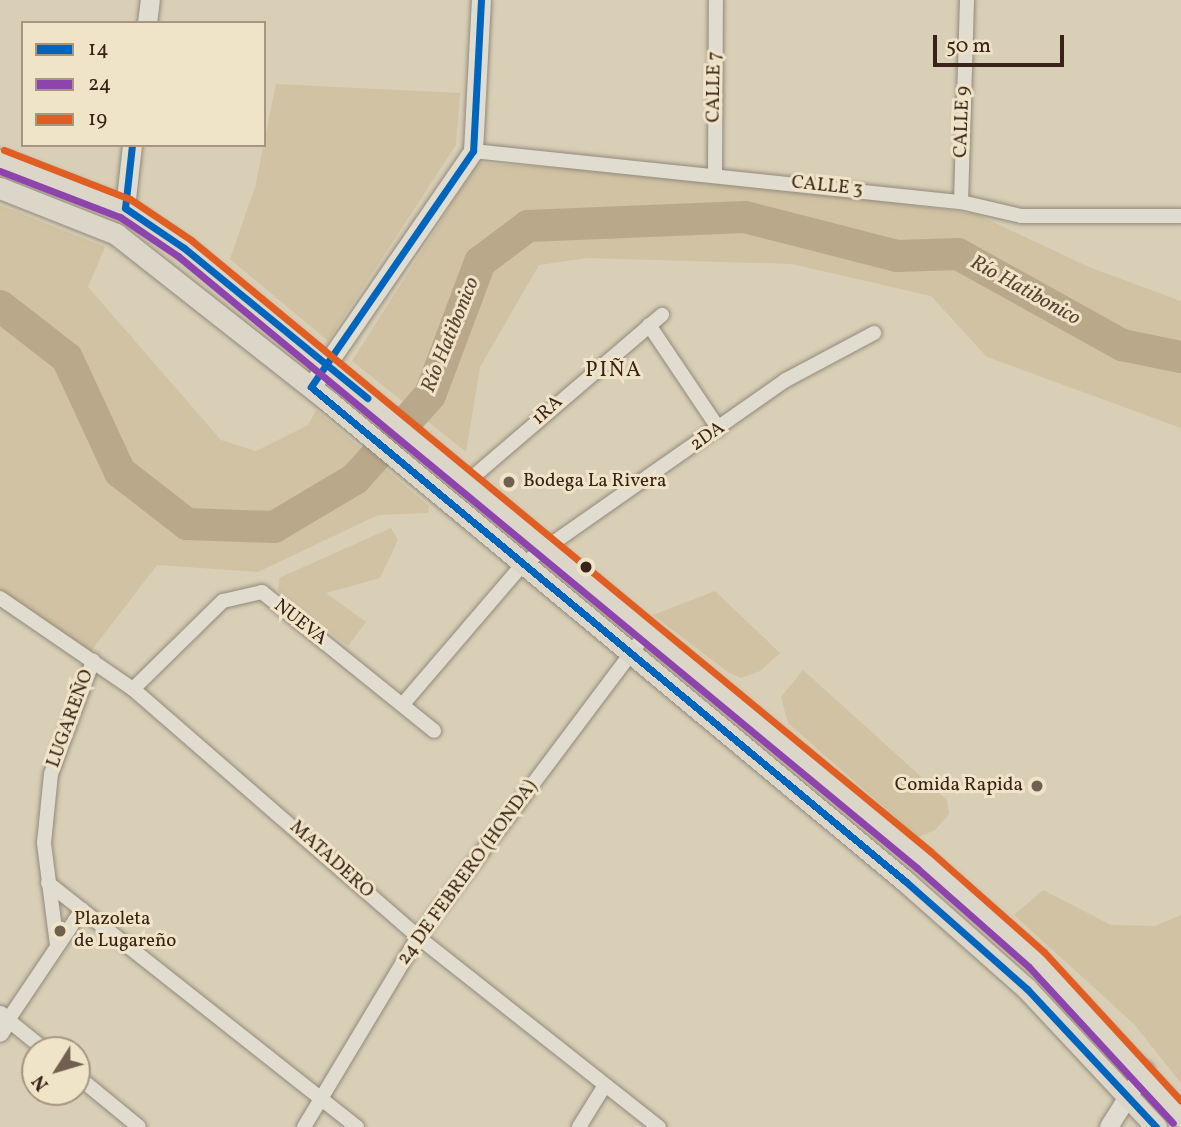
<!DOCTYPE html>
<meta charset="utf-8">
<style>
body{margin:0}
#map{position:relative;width:1181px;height:1127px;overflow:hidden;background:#d9cfb7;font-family:Vollkorn,serif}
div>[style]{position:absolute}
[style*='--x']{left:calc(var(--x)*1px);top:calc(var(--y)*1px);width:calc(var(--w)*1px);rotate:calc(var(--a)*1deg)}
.green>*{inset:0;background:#d0c2a2}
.river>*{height:32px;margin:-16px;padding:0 16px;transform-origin:16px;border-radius:16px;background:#baa88a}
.roads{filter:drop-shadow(0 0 2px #92897a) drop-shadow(0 0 2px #92897a)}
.minor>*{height:14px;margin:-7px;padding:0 7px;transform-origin:7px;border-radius:7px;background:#e1dcd0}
.tertiary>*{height:18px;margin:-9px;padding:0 9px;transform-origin:9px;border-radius:9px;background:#e1dcd0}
.secondary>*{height:19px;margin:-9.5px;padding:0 9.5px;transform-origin:9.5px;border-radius:9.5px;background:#e1dcd0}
.primary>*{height:21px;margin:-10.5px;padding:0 10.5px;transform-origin:10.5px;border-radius:10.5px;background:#dcd6c8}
.bus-1>*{height:7px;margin:-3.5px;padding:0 3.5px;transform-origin:3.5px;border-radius:3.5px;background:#0065bd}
.bus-2>*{height:7px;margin:-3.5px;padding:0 3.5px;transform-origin:3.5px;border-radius:3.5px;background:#8e44ad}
.bus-3>*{height:7px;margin:-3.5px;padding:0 3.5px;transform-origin:3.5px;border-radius:3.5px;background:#e05e21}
.dots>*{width:19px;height:19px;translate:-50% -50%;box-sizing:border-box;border:4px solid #efe4c7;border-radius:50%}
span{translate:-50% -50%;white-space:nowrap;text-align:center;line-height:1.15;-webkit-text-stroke:6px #efe4c7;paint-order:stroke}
.street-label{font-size:19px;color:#392217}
.poi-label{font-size:19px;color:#392217}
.left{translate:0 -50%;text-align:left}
.right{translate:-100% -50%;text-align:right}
.water-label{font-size:21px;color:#5c4534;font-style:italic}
.neighbourhood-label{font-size:21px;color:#392217;letter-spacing:2px}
.legend{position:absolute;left:21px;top:21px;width:245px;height:126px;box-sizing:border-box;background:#efe4c7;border:2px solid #a69681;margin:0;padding:9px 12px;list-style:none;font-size:21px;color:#392217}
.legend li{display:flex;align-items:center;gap:14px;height:35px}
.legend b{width:35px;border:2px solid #a69681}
.north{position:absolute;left:21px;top:1036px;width:70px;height:70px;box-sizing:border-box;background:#efe4c7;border:2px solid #a69681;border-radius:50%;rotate:233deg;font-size:19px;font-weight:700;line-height:28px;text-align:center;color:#392217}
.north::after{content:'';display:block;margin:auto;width:24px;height:32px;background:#715f4f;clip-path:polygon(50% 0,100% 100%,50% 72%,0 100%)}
.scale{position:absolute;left:933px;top:35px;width:131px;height:32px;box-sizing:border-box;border:4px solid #392217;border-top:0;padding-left:9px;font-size:21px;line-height:24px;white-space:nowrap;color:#392217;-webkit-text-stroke:5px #efe4c7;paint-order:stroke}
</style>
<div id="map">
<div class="green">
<i style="clip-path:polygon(276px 84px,460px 93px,456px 145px,328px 341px,230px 259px,255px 187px)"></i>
<i style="clip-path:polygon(478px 163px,713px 177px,976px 214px,1089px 267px,1181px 301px,1181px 428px,987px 357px,931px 296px,792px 264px,587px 258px,539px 265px,480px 367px,466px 452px,352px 361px)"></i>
<i style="clip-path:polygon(0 205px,105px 247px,88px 287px,221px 440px,256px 451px,308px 425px,316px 410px,429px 506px,428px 513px,378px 515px,258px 572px,157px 565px,91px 651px,0 591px)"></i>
<i style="clip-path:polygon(391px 528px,398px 540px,380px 578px,326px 593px,366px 622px,348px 646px,278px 591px,279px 578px)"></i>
<i style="clip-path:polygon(715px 591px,780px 653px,760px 671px,741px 678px,728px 672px,653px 615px)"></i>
<i style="clip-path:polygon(803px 670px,947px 800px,949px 814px,935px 830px,918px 837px,788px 723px,781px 697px)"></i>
<i style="clip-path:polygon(1043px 890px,1111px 925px,1155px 926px,1181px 915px,1181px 1083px,1134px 1024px,1014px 915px)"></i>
</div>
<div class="river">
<i style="--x:0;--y:306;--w:85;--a:37.8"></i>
<i style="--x:67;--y:358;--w:126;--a:65.1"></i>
<i style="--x:120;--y:472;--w:85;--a:37.8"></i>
<i style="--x:187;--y:524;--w:87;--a:2"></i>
<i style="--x:274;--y:527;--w:94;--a:-30.7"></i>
<i style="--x:355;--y:479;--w:113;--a:-48.2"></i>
<i style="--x:430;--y:395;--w:142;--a:-69.4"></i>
<i style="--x:480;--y:262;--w:60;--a:-36.9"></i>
<i style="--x:528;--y:226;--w:217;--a:-2.4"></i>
<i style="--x:745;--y:217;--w:157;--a:14.4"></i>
<i style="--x:897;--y:256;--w:61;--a:-1.9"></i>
<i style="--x:958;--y:254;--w:188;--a:29"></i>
<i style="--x:1122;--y:345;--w:60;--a:11.5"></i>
</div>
<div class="roads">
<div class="minor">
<i style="--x:473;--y:151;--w:491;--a:6"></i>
<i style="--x:961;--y:202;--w:62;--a:13.1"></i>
<i style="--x:1021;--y:216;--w:160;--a:0"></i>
<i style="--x:715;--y:175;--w:175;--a:-89.7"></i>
<i style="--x:961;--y:202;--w:202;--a:-88.3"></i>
<i style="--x:649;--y:325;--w:125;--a:56.1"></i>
<i style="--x:467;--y:482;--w:257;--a:-40.6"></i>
<i style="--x:0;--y:598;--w:161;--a:34.4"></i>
<i style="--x:133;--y:689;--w:378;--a:41"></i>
<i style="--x:418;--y:937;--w:307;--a:38.3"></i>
<i style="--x:133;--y:689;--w:126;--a:-44.4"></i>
<i style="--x:223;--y:601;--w:40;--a:-13"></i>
<i style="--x:262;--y:592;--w:221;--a:38.9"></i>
<i style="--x:403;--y:704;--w:184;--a:-49.4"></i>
<i style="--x:523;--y:564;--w:321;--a:-35"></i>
<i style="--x:786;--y:380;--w:100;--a:-28.1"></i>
<i style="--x:48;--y:883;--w:394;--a:38.3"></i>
<i style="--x:57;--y:945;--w:103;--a:-97.3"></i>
<i style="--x:44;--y:843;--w:69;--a:-84.2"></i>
<i style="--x:51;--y:774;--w:121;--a:-69.6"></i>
<i style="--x:8;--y:1020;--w:133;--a:-56.1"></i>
<i style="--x:8;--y:1020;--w:48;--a:39"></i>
<i style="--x:77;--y:1076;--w:80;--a:39.4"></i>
<i style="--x:304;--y:1127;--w:222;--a:-59"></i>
<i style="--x:418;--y:937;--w:383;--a:-53.1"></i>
<i style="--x:579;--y:1127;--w:49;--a:-58.2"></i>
</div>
<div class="tertiary">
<i style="--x:0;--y:1015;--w:9;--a:32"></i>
<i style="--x:8;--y:1020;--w:15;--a:122"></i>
<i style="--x:1109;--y:1127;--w:67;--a:-57.7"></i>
</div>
<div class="secondary">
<i style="--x:147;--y:23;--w:23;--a:-83"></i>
<i style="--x:125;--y:208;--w:63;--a:-83.7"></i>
<i style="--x:311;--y:387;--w:286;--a:-55.5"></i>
<i style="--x:473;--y:151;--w:151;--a:-87"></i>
</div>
<div class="primary">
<i style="--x:0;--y:160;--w:134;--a:21"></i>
<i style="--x:125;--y:208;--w:71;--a:34.1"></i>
<i style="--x:184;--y:248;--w:960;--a:39.59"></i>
<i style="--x:924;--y:860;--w:149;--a:41.5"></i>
<i style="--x:1036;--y:959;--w:214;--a:47.3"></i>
<i style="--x:0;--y:188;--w:125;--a:21.6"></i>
<i style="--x:116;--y:234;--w:270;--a:38.2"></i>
<i style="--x:328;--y:401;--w:751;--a:39.76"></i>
<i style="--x:905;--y:881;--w:163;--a:41.5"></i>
<i style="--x:1027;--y:989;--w:189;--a:46.9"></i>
</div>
</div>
<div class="bus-1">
<i style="--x:481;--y:0;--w:151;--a:93"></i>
<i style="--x:473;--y:151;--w:286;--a:124.5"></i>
<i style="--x:311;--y:387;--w:773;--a:39.75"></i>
<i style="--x:905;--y:881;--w:163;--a:41.5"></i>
<i style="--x:1027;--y:989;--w:189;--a:46.9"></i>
<i style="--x:132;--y:145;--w:63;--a:96.3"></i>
<i style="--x:125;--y:208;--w:71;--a:34.1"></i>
<i style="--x:184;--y:248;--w:237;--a:39.3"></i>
</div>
<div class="bus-2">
<i style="--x:0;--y:171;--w:129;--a:21"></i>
<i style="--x:120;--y:217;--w:70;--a:33.9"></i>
<i style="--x:178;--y:256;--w:960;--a:39.63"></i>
<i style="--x:917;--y:868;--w:149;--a:41.5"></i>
<i style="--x:1029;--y:967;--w:212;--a:47.3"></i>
</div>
<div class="bus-3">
<i style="--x:4;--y:150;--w:135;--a:21.3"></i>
<i style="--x:130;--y:199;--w:73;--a:33.9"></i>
<i style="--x:191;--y:240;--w:960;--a:39.59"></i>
<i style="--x:931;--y:852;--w:151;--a:41.5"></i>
<i style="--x:1044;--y:952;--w:202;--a:47.4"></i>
</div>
<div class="dots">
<i style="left:509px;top:482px;background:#715f4f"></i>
<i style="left:586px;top:567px;background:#392217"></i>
<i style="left:1037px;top:786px;background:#715f4f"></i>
<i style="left:60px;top:931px;background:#715f4f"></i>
</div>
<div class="street-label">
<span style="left:715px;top:87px;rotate:-89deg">CALLE 7</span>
<span style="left:963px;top:122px;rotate:-88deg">CALLE 9</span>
<span style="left:827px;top:187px;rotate:6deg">CALLE 3</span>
<span style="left:548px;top:411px;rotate:-42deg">1RA</span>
<span style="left:708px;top:437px;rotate:-35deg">2DA</span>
<span style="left:300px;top:623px;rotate:38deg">NUEVA</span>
<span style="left:71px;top:719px;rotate:-70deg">LUGAREÑO</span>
<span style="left:331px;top:860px;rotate:42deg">MATADERO</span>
<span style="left:468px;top:873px;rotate:-54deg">24 DE FEBRERO (HONDA)</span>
</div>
<div class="poi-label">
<span class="left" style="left:523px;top:482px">Bodega La Rivera</span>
<span class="right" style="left:1023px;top:786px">Comida Rapida</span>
<span class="left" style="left:74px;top:931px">Plazoleta<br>de Lugareño</span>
</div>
<div class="water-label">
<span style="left:1025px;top:291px;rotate:29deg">Río Hatibonico</span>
<span style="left:451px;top:335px;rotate:-68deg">Río Hatibonico</span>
</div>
<div class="neighbourhood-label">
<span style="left:614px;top:371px">PIÑA</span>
</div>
<ul class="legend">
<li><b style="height:9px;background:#0065bd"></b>14</li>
<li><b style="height:9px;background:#8e44ad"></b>24</li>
<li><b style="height:9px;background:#e05e21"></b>19</li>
</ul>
<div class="north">N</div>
<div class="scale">50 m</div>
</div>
